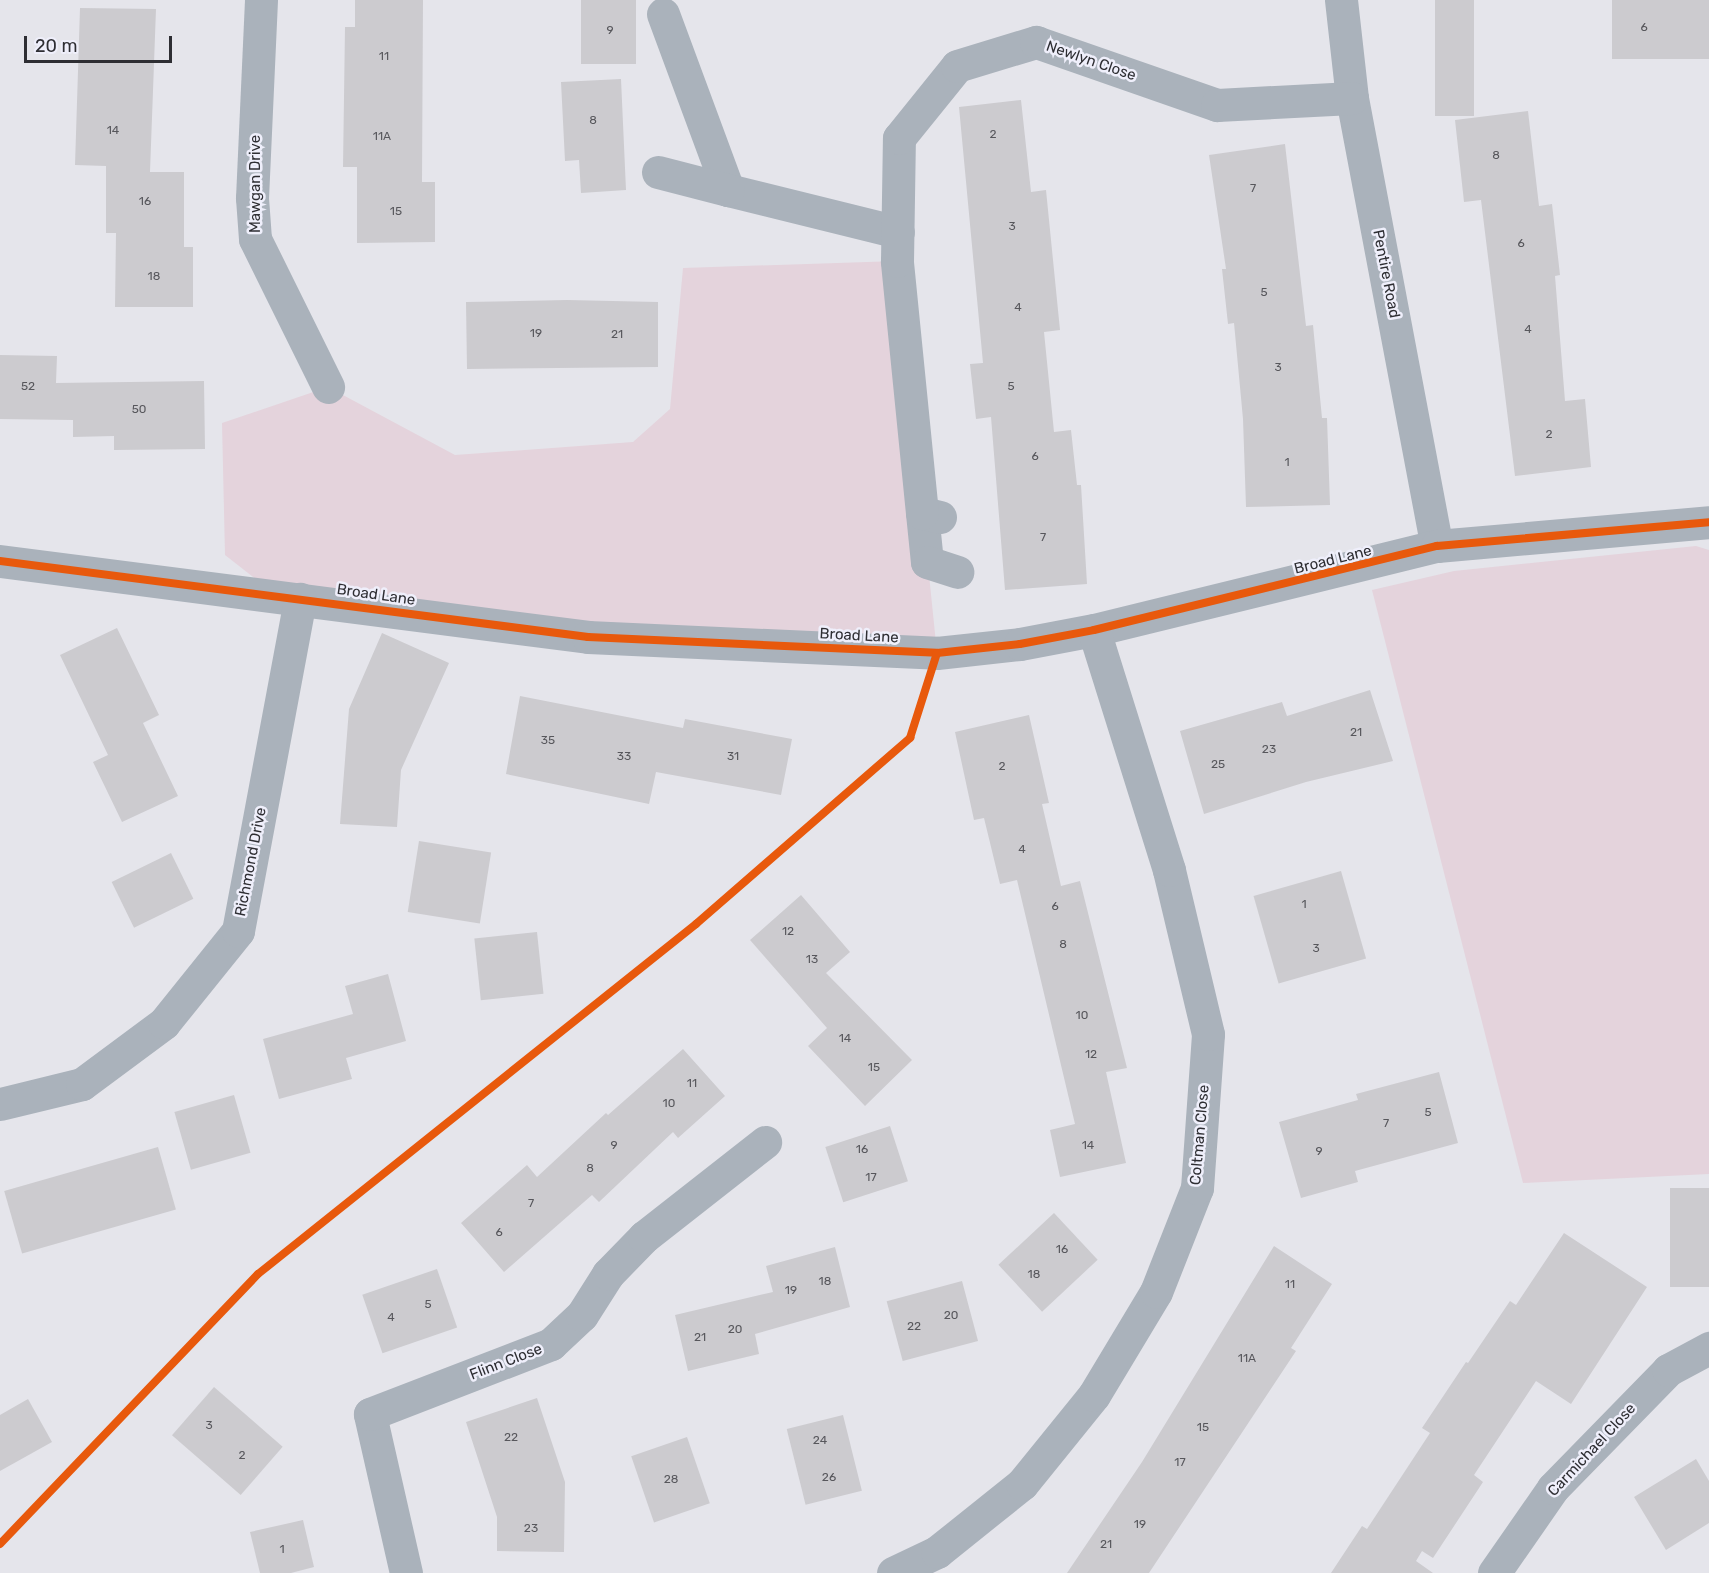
<!DOCTYPE html>
<style>
body{margin:0}
#map{position:relative;width:1709px;height:1573px;overflow:hidden;background:#e5e5eb;font-family:Rubik,sans-serif}
div>[style]{position:absolute}
[style*='--x']{left:calc(var(--x)*1px);top:calc(var(--y)*1px);width:calc(var(--w)*1px);rotate:calc(var(--a)*1deg)}
.green>*{inset:0;background:#e4d3dc}
.building>*{inset:0;background:#cccbcf;transform-origin:0 0}
.minor>*{height:33px;margin:-16.5px;padding:0 16.5px;transform-origin:16.5px;border-radius:16.5px;background:#aab2bb}
.cycleway>*{height:8px;margin:-4px;padding:0 4px;transform-origin:4px;border-radius:4px;background:#e8590c}
span{translate:-50% -50%;white-space:nowrap;text-align:center;line-height:1.15;-webkit-text-stroke:5px #efeffb;paint-order:stroke}
.number-label{font-size:12px;color:#57575c}
.number-label span{-webkit-text-stroke-width:0}
.street-label{font-size:15px;color:#2e2e33}
.scale{position:absolute;left:24px;top:36px;width:148px;height:27px;box-sizing:border-box;border:3px solid #2e2e33;border-top:0;padding-left:8px;font-size:18px;line-height:21px;white-space:nowrap;color:#2e2e33;-webkit-text-stroke:4px #efeffb;paint-order:stroke}
</style>
<div id="map">
<div class="green">
<i style="clip-path:polygon(897px 261px,937px 653px,276px 595px,225px 555px,222px 423px,328px 387px,455px 455px,633px 442px,670px 409px,683px 268px)"></i>
<i style="clip-path:polygon(1696px 546px,1709px 550px,1709px 1174px,1523px 1183px,1372px 590px,1454px 571px)"></i>
</div>
<div class="building">
<i style="clip-path:polygon(355px 0,423px 0,422px 182px,435px 182px,435px 242px,357px 243px,357px 167px,343px 167px,345px 27px,355px 27px)"></i>
<i style="left:581px;top:0;width:55px;height:64px"></i>
<i style="left:1435px;top:0;width:39px;height:116px"></i>
<i style="left:1612px;top:0;width:97px;height:59px"></i>
<i style="clip-path:polygon(80px 8px,156px 9px,150px 172px,184px 172px,184px 247px,193px 247px,193px 307px,115px 307px,116px 233px,106px 233px,106px 166px,75px 165px)"></i>
<i style="clip-path:polygon(621px 79px,626px 190px,581px 193px,579px 160px,565px 161px,561px 82px)"></i>
<i style="clip-path:polygon(1021px 100px,1031px 192px,1046px 190px,1060px 330px,1044px 332px,1054px 432px,1071px 430px,1077px 485px,1081px 485px,1087px 584px,1005px 590px,991px 417px,976px 419px,970px 364px,983px 363px,959px 107px)"></i>
<i style="clip-path:polygon(1528px 111px,1539px 206px,1552px 204px,1560px 275px,1555px 276px,1565px 401px,1585px 399px,1591px 467px,1515px 476px,1481px 200px,1464px 202px,1455px 120px)"></i>
<i style="clip-path:polygon(1285px 144px,1306px 326px,1313px 325px,1322px 418px,1327px 418px,1330px 505px,1246px 507px,1243px 419px,1234px 323px,1228px 324px,1222px 269px,1226px 269px,1209px 155px)"></i>
<i style="clip-path:polygon(567px 300px,658px 302px,658px 367px,467px 369px,466px 302px)"></i>
<i style="clip-path:polygon(0 355px,57px 356px,56px 383px,204px 381px,205px 449px,114px 450px,114px 436px,73px 437px,73px 420px,0 419px)"></i>
<i style="clip-path:polygon(117px 628px,159px 715px,143px 723px,178px 796px,122px 822px,93px 762px,108px 755px,60px 655px)"></i>
<i style="clip-path:polygon(382px 633px,449px 663px,401px 770px,397px 827px,340px 824px,349px 709px)"></i>
<i style="clip-path:polygon(1370px 690px,1393px 761px,1306px 782px,1204px 814px,1180px 731px,1282px 702px,1287px 716px)"></i>
<i style="clip-path:polygon(520px 696px,683px 728px,685px 719px,792px 739px,781px 795px,656px 772px,649px 804px,506px 774px)"></i>
<i style="clip-path:polygon(1029px 715px,1049px 803px,1042px 804px,1061px 886px,1080px 881px,1127px 1068px,1106px 1072px,1126px 1163px,1060px 1177px,1050px 1130px,1075px 1124px,1017px 880px,1000px 884px,984px 818px,974px 820px,955px 732px)"></i>
<i style="left:419px;top:841px;width:73px;height:72px;rotate:9deg"></i>
<i style="left:171px;top:853px;width:51px;height:66px;rotate:64deg"></i>
<i style="left:1341px;top:871px;width:91px;height:91px;rotate:74deg"></i>
<i style="clip-path:polygon(801px 895px,850px 952px,826px 973px,912px 1060px,865px 1106px,808px 1046px,827px 1028px,750px 940px)"></i>
<i style="left:537px;top:932px;width:62px;height:63px;rotate:84deg"></i>
<i style="clip-path:polygon(388px 974px,406px 1041px,346px 1058px,352px 1079px,279px 1099px,263px 1039px,353px 1014px,345px 986px)"></i>
<i style="clip-path:polygon(683px 1049px,725px 1096px,678px 1138px,673px 1132px,599px 1202px,592px 1195px,504px 1272px,461px 1223px,527px 1165px,537px 1177px,606px 1113px,608px 1115px)"></i>
<i style="clip-path:polygon(1439px 1072px,1458px 1143px,1355px 1171px,1358px 1182px,1301px 1198px,1279px 1122px,1358px 1100px,1356px 1094px)"></i>
<i style="left:234px;top:1095px;width:60px;height:62px;rotate:74deg"></i>
<i style="left:890px;top:1126px;width:58px;height:68px;rotate:72deg"></i>
<i style="left:158px;top:1147px;width:65px;height:160px;rotate:74deg"></i>
<i style="left:1670px;top:1188px;width:39px;height:99px"></i>
<i style="left:1054px;top:1213px;width:64px;height:76px;rotate:47deg"></i>
<i style="clip-path:polygon(1564px 1233px,1647px 1287px,1571px 1404px,1536px 1381px,1474px 1475px,1483px 1482px,1433px 1558px,1422px 1551px,1416px 1561px,1433px 1573px,1331px 1573px,1362px 1526px,1367px 1529px,1430px 1433px,1422px 1428px,1466px 1362px,1468px 1363px,1510px 1301px,1516px 1305px)"></i>
<i style="clip-path:polygon(1274px 1246px,1332px 1284px,1291px 1348px,1296px 1351px,1149px 1573px,1067px 1573px,1142px 1462px)"></i>
<i style="clip-path:polygon(835px 1247px,850px 1307px,755px 1334px,759px 1354px,688px 1371px,675px 1315px,773px 1292px,766px 1266px)"></i>
<i style="left:437px;top:1269px;width:62px;height:79px;rotate:71deg"></i>
<i style="left:962px;top:1281px;width:62px;height:78px;rotate:75deg"></i>
<i style="left:214px;top:1387px;width:91px;height:64px;rotate:41deg"></i>
<i style="clip-path:polygon(537px 1398px,565px 1482px,564px 1552px,497px 1551px,497px 1517px,466px 1422px)"></i>
<i style="clip-path:polygon(28px 1399px,52px 1442px,0 1471px,0 1415px)"></i>
<i style="left:843px;top:1415px;width:78px;height:58px;rotate:76deg"></i>
<i style="left:687px;top:1437px;width:70px;height:59px;rotate:71deg"></i>
<i style="clip-path:polygon(1696px 1459px,1709px 1481px,1709px 1523px,1666px 1550px,1634px 1497px)"></i>
<i style="clip-path:polygon(303px 1520px,314px 1567px,291px 1573px,260px 1573px,250px 1532px)"></i>
</div>
<div class="minor">
<i style="--x:261;--y:0;--w:198;--a:92.6"></i>
<i style="--x:252;--y:198;--w:41;--a:85.8"></i>
<i style="--x:255;--y:239;--w:165;--a:63.7"></i>
<i style="--x:1341;--y:0;--w:99;--a:83.6"></i>
<i style="--x:1352;--y:98;--w:456;--a:79.3"></i>
<i style="--x:663;--y:14;--w:188;--a:69.7"></i>
<i style="--x:728;--y:190;--w:175;--a:13.9"></i>
<i style="--x:658;--y:172;--w:72;--a:14.4"></i>
<i style="--x:922;--y:513;--w:49;--a:84.2"></i>
<i style="--x:927;--y:562;--w:32;--a:18"></i>
<i style="--x:940;--y:517;--w:18;--a:-167"></i>
<i style="--x:922;--y:513;--w:253;--a:-95.7"></i>
<i style="--x:897;--y:261;--w:123;--a:-89.1"></i>
<i style="--x:899;--y:138;--w:92;--a:-51.1"></i>
<i style="--x:957;--y:66;--w:83;--a:-16.9"></i>
<i style="--x:1036;--y:42;--w:192;--a:19.2"></i>
<i style="--x:1217;--y:105;--w:135;--a:-3"></i>
<i style="--x:0;--y:561;--w:593;--a:7.36"></i>
<i style="--x:588;--y:637;--w:349;--a:2.6"></i>
<i style="--x:937;--y:653;--w:83;--a:-6.2"></i>
<i style="--x:1020;--y:644;--w:75;--a:-10.7"></i>
<i style="--x:1094;--y:630;--w:353;--a:-13.8"></i>
<i style="--x:1437;--y:546;--w:273;--a:-5"></i>
<i style="--x:0;--y:1104;--w:84;--a:-13.7"></i>
<i style="--x:82;--y:1084;--w:102;--a:-36.6"></i>
<i style="--x:164;--y:1023;--w:118;--a:-51.2"></i>
<i style="--x:238;--y:931;--w:338;--a:-79.4"></i>
<i style="--x:406;--y:1573;--w:163;--a:-102.8"></i>
<i style="--x:370;--y:1414;--w:194;--a:-21.1"></i>
<i style="--x:551;--y:1344;--w:42;--a:-43.1"></i>
<i style="--x:582;--y:1315;--w:49;--a:-57.6"></i>
<i style="--x:608;--y:1274;--w:52;--a:-45.8"></i>
<i style="--x:644;--y:1237;--w:154;--a:-38.1"></i>
<i style="--x:893;--y:1573;--w:49;--a:-25.5"></i>
<i style="--x:937;--y:1552;--w:109;--a:-38.7"></i>
<i style="--x:1022;--y:1484;--w:114;--a:-51"></i>
<i style="--x:1094;--y:1395;--w:120;--a:-59"></i>
<i style="--x:1156;--y:1292;--w:112;--a:-68.5"></i>
<i style="--x:1197;--y:1188;--w:154;--a:-85.9"></i>
<i style="--x:1208;--y:1034;--w:169;--a:-103.4"></i>
<i style="--x:1169;--y:870;--w:251;--a:-107.4"></i>
<i style="--x:1494;--y:1573;--w:103;--a:-55.2"></i>
<i style="--x:1553;--y:1488;--w:165;--a:-45.7"></i>
<i style="--x:1668;--y:1370;--w:47;--a:-28.2"></i>
</div>
<div class="cycleway">
<i style="--x:0;--y:561;--w:593;--a:7.36"></i>
<i style="--x:588;--y:637;--w:349;--a:2.6"></i>
<i style="--x:937;--y:653;--w:83;--a:-6.2"></i>
<i style="--x:1020;--y:644;--w:75;--a:-10.7"></i>
<i style="--x:1094;--y:630;--w:353;--a:-13.8"></i>
<i style="--x:1437;--y:546;--w:273;--a:-5"></i>
<i style="--x:0;--y:1544;--w:373;--a:-46.3"></i>
<i style="--x:258;--y:1274;--w:561;--a:-38.63"></i>
<i style="--x:696;--y:924;--w:284;--a:-41"></i>
<i style="--x:910;--y:738;--w:89;--a:-72.4"></i>
</div>
<div class="number-label">
<span style="left:1644px;top:28px">6</span>
<span style="left:610px;top:31px">9</span>
<span style="left:384px;top:57px">11</span>
<span style="left:593px;top:121px">8</span>
<span style="left:113px;top:131px">14</span>
<span style="left:993px;top:135px">2</span>
<span style="left:382px;top:137px">11A</span>
<span style="left:1496px;top:156px">8</span>
<span style="left:1253px;top:189px">7</span>
<span style="left:145px;top:202px">16</span>
<span style="left:396px;top:212px">15</span>
<span style="left:1012px;top:227px">3</span>
<span style="left:1521px;top:244px">6</span>
<span style="left:154px;top:277px">18</span>
<span style="left:1264px;top:293px">5</span>
<span style="left:1018px;top:308px">4</span>
<span style="left:1528px;top:330px">4</span>
<span style="left:536px;top:334px">19</span>
<span style="left:617px;top:335px">21</span>
<span style="left:1278px;top:368px">3</span>
<span style="left:28px;top:387px">52</span>
<span style="left:1011px;top:387px">5</span>
<span style="left:139px;top:410px">50</span>
<span style="left:1549px;top:435px">2</span>
<span style="left:1035px;top:457px">6</span>
<span style="left:1287px;top:463px">1</span>
<span style="left:1043px;top:538px">7</span>
<span style="left:1356px;top:733px">21</span>
<span style="left:548px;top:741px">35</span>
<span style="left:1269px;top:750px">23</span>
<span style="left:624px;top:757px">33</span>
<span style="left:733px;top:757px">31</span>
<span style="left:1218px;top:765px">25</span>
<span style="left:1002px;top:767px">2</span>
<span style="left:1022px;top:850px">4</span>
<span style="left:1304px;top:905px">1</span>
<span style="left:1055px;top:907px">6</span>
<span style="left:788px;top:932px">12</span>
<span style="left:1063px;top:945px">8</span>
<span style="left:1316px;top:949px">3</span>
<span style="left:812px;top:960px">13</span>
<span style="left:1082px;top:1016px">10</span>
<span style="left:845px;top:1039px">14</span>
<span style="left:1091px;top:1055px">12</span>
<span style="left:874px;top:1068px">15</span>
<span style="left:692px;top:1084px">11</span>
<span style="left:669px;top:1104px">10</span>
<span style="left:1428px;top:1113px">5</span>
<span style="left:1386px;top:1124px">7</span>
<span style="left:614px;top:1146px">9</span>
<span style="left:1088px;top:1146px">14</span>
<span style="left:862px;top:1150px">16</span>
<span style="left:1319px;top:1152px">9</span>
<span style="left:590px;top:1169px">8</span>
<span style="left:871px;top:1178px">17</span>
<span style="left:531px;top:1204px">7</span>
<span style="left:499px;top:1233px">6</span>
<span style="left:1062px;top:1250px">16</span>
<span style="left:1034px;top:1275px">18</span>
<span style="left:825px;top:1282px">18</span>
<span style="left:1290px;top:1285px">11</span>
<span style="left:791px;top:1291px">19</span>
<span style="left:428px;top:1305px">5</span>
<span style="left:951px;top:1316px">20</span>
<span style="left:391px;top:1318px">4</span>
<span style="left:914px;top:1327px">22</span>
<span style="left:735px;top:1330px">20</span>
<span style="left:700px;top:1338px">21</span>
<span style="left:1247px;top:1359px">11A</span>
<span style="left:209px;top:1426px">3</span>
<span style="left:1203px;top:1428px">15</span>
<span style="left:511px;top:1438px">22</span>
<span style="left:820px;top:1441px">24</span>
<span style="left:242px;top:1456px">2</span>
<span style="left:1180px;top:1463px">17</span>
<span style="left:829px;top:1478px">26</span>
<span style="left:671px;top:1480px">28</span>
<span style="left:1140px;top:1525px">19</span>
<span style="left:531px;top:1529px">23</span>
<span style="left:1106px;top:1545px">21</span>
<span style="left:282px;top:1550px">1</span>
</div>
<div class="street-label">
<span style="left:1091px;top:61px;rotate:19deg">Newlyn Close</span>
<span style="left:256px;top:184px;rotate:-90deg">Mawgan Drive</span>
<span style="left:1386px;top:274px;rotate:79deg">Pentire Road</span>
<span style="left:1333px;top:560px;rotate:-14deg">Broad Lane</span>
<span style="left:376px;top:595px;rotate:8deg">Broad Lane</span>
<span style="left:859px;top:636px;rotate:3deg">Broad Lane</span>
<span style="left:251px;top:862px;rotate:-79deg">Richmond Drive</span>
<span style="left:1200px;top:1135px;rotate:-85deg">Coltman Close</span>
<span style="left:506px;top:1362px;rotate:-21deg">Flinn Close</span>
<span style="left:1592px;top:1450px;rotate:-47deg">Carmichael Close</span>
</div>
<div class="scale">20 m</div>
</div>
